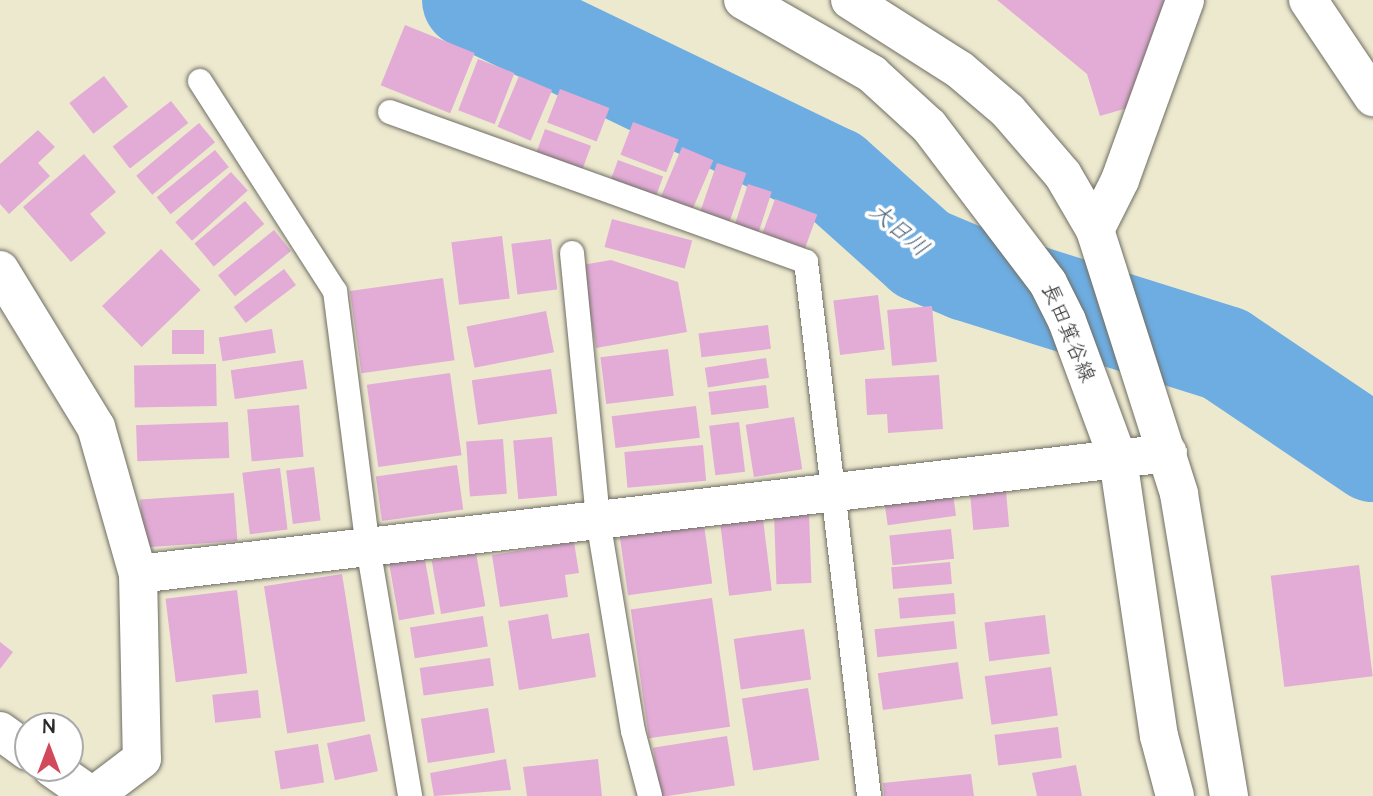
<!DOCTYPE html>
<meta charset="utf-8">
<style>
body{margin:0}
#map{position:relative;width:1373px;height:796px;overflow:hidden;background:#ede9cf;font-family:"Architects Daughter","Klee One",sans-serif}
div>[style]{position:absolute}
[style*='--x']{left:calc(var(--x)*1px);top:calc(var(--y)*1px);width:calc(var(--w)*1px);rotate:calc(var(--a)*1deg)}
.river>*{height:96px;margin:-48px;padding:0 48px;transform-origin:48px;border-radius:48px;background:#6eade1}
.building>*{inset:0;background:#e2acd6;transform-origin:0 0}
.roads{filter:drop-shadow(0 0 2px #6f6e64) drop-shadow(0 0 2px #6f6e64)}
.lane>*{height:24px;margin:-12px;padding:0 12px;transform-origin:12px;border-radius:12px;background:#fff}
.street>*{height:38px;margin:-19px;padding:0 19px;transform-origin:19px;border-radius:19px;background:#fff}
.secondary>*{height:38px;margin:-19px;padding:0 19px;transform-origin:19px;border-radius:19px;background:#fff}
span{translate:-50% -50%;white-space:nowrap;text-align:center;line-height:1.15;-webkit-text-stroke:7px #fff;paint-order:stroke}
.street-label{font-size:21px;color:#2b2b2b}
.water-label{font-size:23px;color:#465f74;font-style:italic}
.north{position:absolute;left:14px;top:712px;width:70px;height:70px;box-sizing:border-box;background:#fff;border:2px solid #aaa;border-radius:50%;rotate:0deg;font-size:19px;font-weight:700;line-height:28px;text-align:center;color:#2b2b2b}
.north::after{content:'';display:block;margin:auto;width:24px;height:32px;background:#d1495b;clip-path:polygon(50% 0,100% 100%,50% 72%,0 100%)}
</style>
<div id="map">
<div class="river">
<i style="--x:470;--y:0;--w:404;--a:25.7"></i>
<i style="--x:834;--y:175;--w:118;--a:41.9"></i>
<i style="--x:922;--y:254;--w:49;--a:22.9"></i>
<i style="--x:967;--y:273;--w:270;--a:17.4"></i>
<i style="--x:1225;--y:354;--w:179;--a:34"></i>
</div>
<div class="building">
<i style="clip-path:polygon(997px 0,1168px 0,1134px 106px,1100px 116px,1087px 74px)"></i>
<i style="left:405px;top:25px;width:75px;height:65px;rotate:22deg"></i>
<i style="left:478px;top:59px;width:39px;height:55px;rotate:21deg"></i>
<i style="left:104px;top:76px;width:39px;height:44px;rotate:52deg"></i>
<i style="left:519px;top:76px;width:36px;height:55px;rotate:23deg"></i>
<i style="left:560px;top:89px;width:53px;height:36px;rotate:21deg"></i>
<i style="left:171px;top:101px;width:28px;height:74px;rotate:52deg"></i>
<i style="left:633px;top:122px;width:49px;height:35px;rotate:21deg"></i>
<i style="left:199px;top:123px;width:25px;height:82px;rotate:50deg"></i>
<i style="left:545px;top:129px;width:49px;height:28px;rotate:20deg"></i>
<i style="clip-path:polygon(38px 130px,55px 147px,38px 163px,50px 176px,9px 214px,0 204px,0 164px)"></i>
<i style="left:682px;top:147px;width:34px;height:55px;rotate:23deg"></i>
<i style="left:215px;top:150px;width:22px;height:75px;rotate:51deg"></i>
<i style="clip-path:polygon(84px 154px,116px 192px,90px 214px,106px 233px,71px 262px,23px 207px)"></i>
<i style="left:618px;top:160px;width:48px;height:23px;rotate:20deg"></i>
<i style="left:717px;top:163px;width:31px;height:51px;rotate:19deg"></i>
<i style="left:231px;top:172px;width:25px;height:75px;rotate:48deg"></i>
<i style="left:748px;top:184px;width:25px;height:44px;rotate:18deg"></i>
<i style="left:775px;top:199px;width:45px;height:36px;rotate:20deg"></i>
<i style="left:245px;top:201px;width:30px;height:66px;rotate:50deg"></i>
<i style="left:612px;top:219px;width:83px;height:29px;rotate:15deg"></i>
<i style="left:274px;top:230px;width:27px;height:72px;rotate:51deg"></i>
<i style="left:502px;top:236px;width:63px;height:51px;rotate:83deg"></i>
<i style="left:551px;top:239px;width:51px;height:40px;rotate:83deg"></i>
<i style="left:161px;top:249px;width:57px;height:82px;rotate:46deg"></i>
<i style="clip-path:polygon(611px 260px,678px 282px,687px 332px,596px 348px,582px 265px)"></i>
<i style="left:284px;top:269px;width:20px;height:63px;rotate:53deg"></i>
<i style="left:443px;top:278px;width:83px;height:94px;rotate:82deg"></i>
<i style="left:878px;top:295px;width:55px;height:45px;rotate:83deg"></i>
<i style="left:932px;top:306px;width:56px;height:45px;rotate:85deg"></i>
<i style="left:546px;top:311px;width:42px;height:81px;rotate:79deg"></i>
<i style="left:768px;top:325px;width:24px;height:70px;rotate:83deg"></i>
<i style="left:272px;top:329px;width:24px;height:54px;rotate:81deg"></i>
<i style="left:172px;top:330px;width:32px;height:24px"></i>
<i style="left:668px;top:349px;width:47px;height:68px;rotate:83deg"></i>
<i style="left:766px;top:358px;width:20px;height:62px;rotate:81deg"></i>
<i style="left:303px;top:360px;width:29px;height:73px;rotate:82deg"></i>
<i style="left:216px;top:364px;width:42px;height:82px;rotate:89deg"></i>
<i style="left:551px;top:369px;width:45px;height:80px;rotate:82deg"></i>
<i style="left:450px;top:373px;width:83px;height:84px;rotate:82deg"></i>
<i style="clip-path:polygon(939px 375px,943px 429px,888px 433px,887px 414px,867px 415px,865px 379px)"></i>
<i style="left:766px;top:385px;width:23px;height:58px;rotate:83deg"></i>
<i style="left:299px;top:405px;width:52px;height:52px;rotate:85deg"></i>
<i style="left:696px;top:406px;width:32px;height:85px;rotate:83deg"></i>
<i style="left:794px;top:417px;width:53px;height:49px;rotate:81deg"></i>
<i style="left:228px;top:422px;width:36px;height:92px;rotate:88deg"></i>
<i style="left:739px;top:422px;width:50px;height:30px;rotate:83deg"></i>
<i style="left:552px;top:437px;width:59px;height:39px;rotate:85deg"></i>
<i style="left:503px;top:439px;width:55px;height:37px;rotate:86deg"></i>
<i style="left:703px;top:445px;width:36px;height:79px;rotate:85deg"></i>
<i style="left:457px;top:465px;width:45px;height:82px;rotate:82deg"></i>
<i style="left:314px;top:467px;width:54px;height:28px;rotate:83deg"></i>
<i style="left:280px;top:468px;width:62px;height:38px;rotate:83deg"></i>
<i style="left:952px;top:487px;width:29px;height:69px;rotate:82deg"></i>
<i style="left:1006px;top:491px;width:36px;height:36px;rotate:85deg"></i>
<i style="left:234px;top:493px;width:48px;height:94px;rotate:86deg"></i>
<i style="left:809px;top:513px;width:70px;height:35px;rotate:88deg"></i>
<i style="left:763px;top:519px;width:72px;height:43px;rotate:83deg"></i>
<i style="left:704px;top:525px;width:59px;height:85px;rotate:82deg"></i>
<i style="left:951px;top:529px;width:30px;height:62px;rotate:84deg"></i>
<i style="clip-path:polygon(574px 542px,579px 573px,565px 575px,568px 597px,500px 607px,492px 555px)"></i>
<i style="left:476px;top:553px;width:54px;height:45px;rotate:80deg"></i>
<i style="left:424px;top:554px;width:61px;height:36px;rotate:80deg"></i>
<i style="left:950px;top:562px;width:22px;height:59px;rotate:85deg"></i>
<i style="left:1359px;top:565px;width:112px;height:89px;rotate:83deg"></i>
<i style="left:342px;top:574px;width:149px;height:79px;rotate:81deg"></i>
<i style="left:237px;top:590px;width:84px;height:72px;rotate:83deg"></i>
<i style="left:954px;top:593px;width:21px;height:56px;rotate:85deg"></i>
<i style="left:712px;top:598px;width:130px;height:82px;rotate:82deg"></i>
<i style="clip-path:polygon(548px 614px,552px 639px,589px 633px,596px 677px,519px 690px,508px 621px)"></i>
<i style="left:1045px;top:615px;width:39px;height:61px;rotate:83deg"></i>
<i style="left:483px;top:616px;width:31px;height:74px;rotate:81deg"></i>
<i style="left:954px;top:621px;width:28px;height:80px;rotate:84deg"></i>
<i style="left:804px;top:629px;width:51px;height:71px;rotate:82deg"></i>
<i style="clip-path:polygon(0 642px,13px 652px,0 669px)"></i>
<i style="left:490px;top:658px;width:28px;height:71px;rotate:82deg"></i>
<i style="left:958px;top:662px;width:37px;height:81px;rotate:82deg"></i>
<i style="left:1051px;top:667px;width:49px;height:67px;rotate:82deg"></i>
<i style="left:808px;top:688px;width:73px;height:67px;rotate:81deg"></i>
<i style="left:258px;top:690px;width:28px;height:46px;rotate:84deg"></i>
<i style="left:488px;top:708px;width:45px;height:68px;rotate:81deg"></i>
<i style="left:1058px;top:727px;width:31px;height:64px;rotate:83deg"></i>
<i style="left:370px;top:734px;width:38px;height:44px;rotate:78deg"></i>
<i style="left:727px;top:736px;width:50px;height:75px;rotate:81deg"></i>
<i style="left:318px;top:744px;width:39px;height:44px;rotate:81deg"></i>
<i style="clip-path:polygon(506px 759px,511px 790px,434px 796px,430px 773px)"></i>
<i style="clip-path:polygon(598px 759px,602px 796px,527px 796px,523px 767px)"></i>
<i style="clip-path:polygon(1076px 765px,1082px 796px,1037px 796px,1032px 773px)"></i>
<i style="clip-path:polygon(971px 774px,974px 796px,884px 796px,883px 783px)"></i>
</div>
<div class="roads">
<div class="lane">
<i style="--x:200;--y:81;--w:250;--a:57.3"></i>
<i style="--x:335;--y:291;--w:258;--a:82.7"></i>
<i style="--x:368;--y:547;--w:253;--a:80.4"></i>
<i style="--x:390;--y:112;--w:442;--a:19.8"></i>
<i style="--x:806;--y:262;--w:538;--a:83.27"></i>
<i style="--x:572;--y:253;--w:268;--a:84.4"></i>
<i style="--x:598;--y:520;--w:214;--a:80.6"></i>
<i style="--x:633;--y:731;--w:67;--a:75.3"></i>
</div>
<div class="street">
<i style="--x:1308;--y:0;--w:117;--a:56.2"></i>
<i style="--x:1095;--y:230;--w:56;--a:-63.4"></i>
<i style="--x:1120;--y:180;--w:191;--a:-70.1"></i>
<i style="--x:0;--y:270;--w:184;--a:58.6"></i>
<i style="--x:96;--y:427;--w:153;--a:74.1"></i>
<i style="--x:138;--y:574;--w:185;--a:88.8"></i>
<i style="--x:142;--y:759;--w:61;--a:142.9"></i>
<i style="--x:138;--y:574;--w:1037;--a:-6.7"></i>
<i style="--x:0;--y:731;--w:34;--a:36"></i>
<i style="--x:52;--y:768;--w:49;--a:35"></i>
</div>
<div class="secondary">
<i style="--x:743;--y:0;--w:149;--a:29.8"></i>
<i style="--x:872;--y:74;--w:77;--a:42.4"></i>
<i style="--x:929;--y:126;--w:197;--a:52.8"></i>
<i style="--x:1048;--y:283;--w:42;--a:63.4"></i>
<i style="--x:1067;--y:321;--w:147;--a:69.7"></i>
<i style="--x:1118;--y:459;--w:280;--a:81.6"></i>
<i style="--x:1159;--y:736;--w:62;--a:75.1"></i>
<i style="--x:850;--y:0;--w:130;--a:32.5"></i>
<i style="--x:960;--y:70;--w:63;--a:40.5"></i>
<i style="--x:1008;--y:111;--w:84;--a:49.3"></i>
<i style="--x:1063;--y:175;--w:64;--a:59.8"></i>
<i style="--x:1095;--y:230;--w:277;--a:72.3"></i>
<i style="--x:1179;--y:494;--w:306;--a:80.6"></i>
</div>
</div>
<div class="street-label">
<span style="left:1068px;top:333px;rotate:67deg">長田箕谷線</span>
</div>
<div class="water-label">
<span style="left:899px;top:230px;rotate:40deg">大日川</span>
</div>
<div class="north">N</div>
</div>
